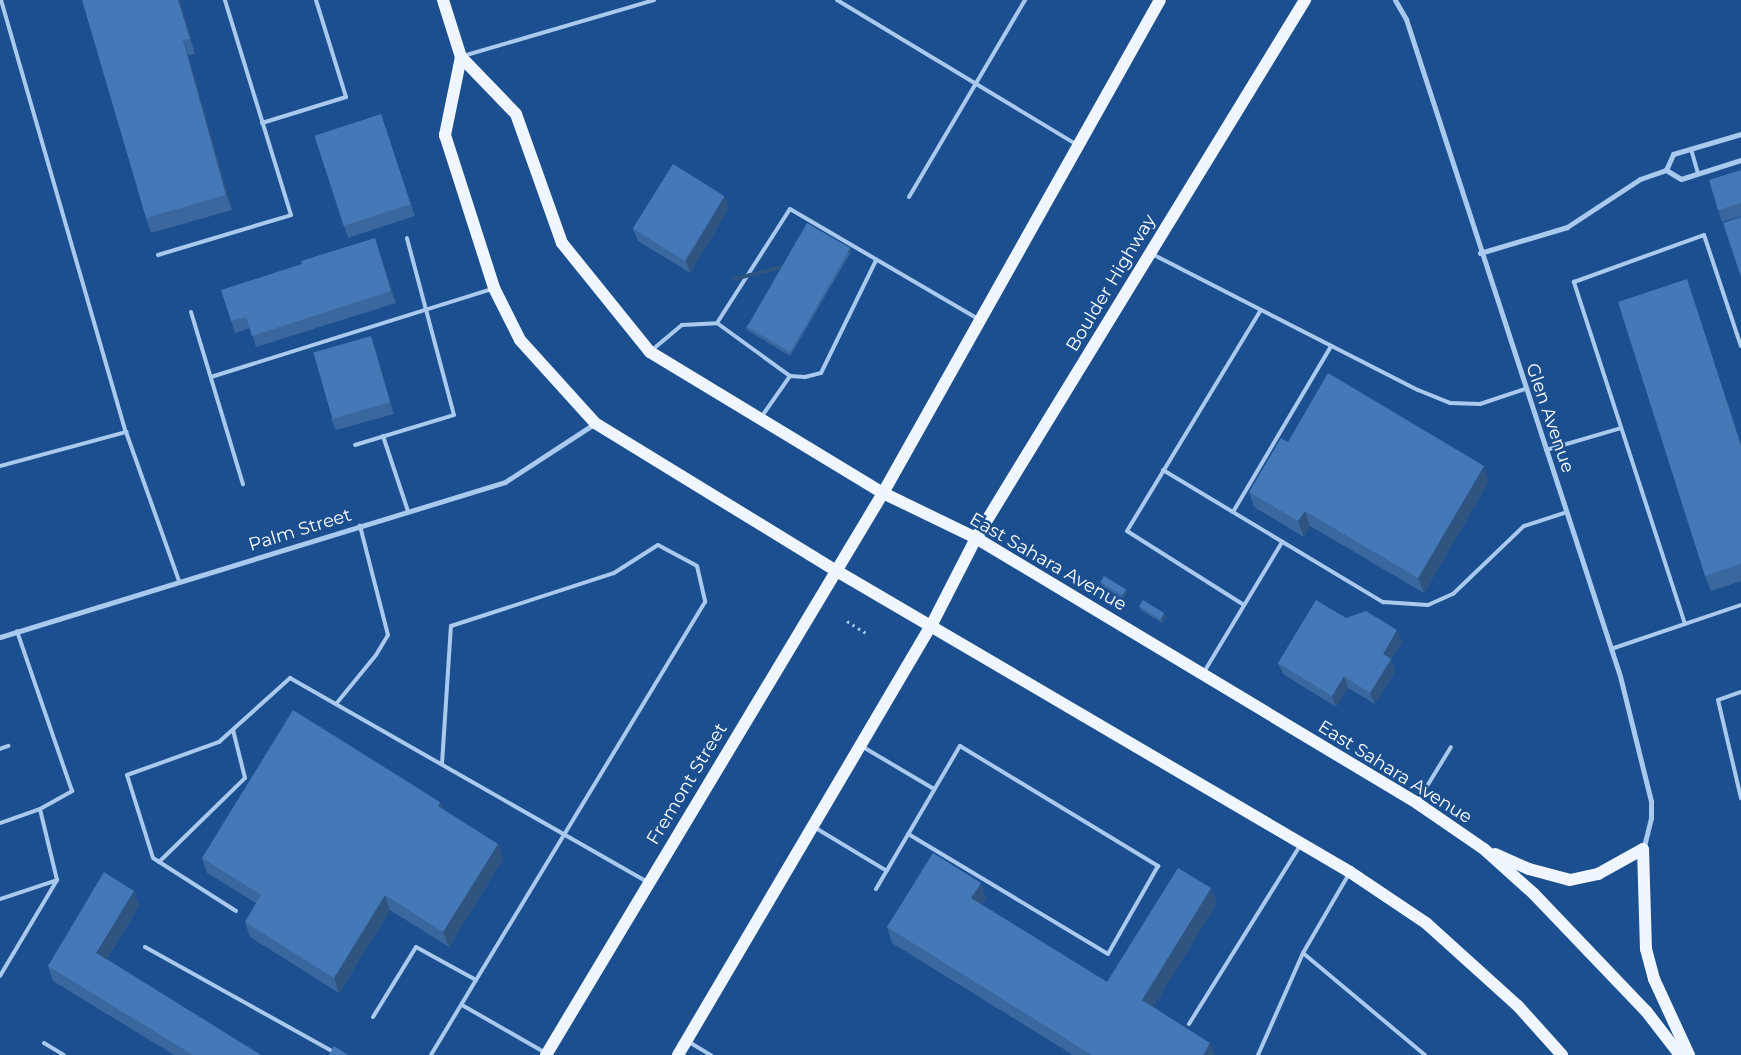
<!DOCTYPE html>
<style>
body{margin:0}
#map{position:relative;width:1741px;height:1055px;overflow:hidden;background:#1b4f8f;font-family:Montserrat,sans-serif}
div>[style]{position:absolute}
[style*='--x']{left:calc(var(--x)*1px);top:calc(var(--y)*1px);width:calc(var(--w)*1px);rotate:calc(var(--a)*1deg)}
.path>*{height:3px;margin-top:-1.5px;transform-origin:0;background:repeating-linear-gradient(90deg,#a9c9ee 0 2.5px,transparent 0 6.5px)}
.service>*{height:4px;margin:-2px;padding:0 2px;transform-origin:2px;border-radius:2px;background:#a9c9ee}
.minor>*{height:5px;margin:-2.5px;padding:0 2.5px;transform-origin:2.5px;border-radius:2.5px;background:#a9c9ee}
.primary>*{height:12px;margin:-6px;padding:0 6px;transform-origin:6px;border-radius:6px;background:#f0f6ff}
.wall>*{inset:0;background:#3a679d}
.shaded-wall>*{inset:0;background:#305480;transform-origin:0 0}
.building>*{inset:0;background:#4478b7;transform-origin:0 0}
span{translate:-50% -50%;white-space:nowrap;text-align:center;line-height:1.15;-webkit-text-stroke:4.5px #1b4f8f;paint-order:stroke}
.street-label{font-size:18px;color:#fff}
</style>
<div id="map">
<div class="path">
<i style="--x:847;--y:621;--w:22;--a:32"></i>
</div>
<div class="service">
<i style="--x:1;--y:0;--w:450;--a:73.9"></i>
<i style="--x:126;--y:432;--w:158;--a:70.4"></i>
<i style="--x:837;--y:0;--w:280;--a:31.1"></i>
<i style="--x:463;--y:56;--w:199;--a:-16.3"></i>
<i style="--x:262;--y:123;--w:88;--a:-17.2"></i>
<i style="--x:346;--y:97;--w:102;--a:-107.2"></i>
<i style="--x:1691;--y:149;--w:25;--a:74"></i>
<i style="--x:909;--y:197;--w:229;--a:-59.5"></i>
<i style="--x:1152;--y:254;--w:299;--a:27.1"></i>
<i style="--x:1418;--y:390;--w:35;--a:22"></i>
<i style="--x:1450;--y:403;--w:30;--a:2"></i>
<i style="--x:1480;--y:404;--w:47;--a:-18.4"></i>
<i style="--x:158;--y:255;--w:139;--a:-16.7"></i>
<i style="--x:291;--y:215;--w:225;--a:-107.1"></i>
<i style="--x:191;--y:312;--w:180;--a:73.2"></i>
<i style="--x:717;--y:323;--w:90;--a:36"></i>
<i style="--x:790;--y:376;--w:15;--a:4"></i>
<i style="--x:805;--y:377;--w:16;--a:-14"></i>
<i style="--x:821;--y:373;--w:126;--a:-64"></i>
<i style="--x:652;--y:350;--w:39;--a:-40"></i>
<i style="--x:682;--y:325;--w:35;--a:-3"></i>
<i style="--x:717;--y:323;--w:135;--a:-57.4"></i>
<i style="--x:790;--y:209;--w:218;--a:30.3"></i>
<i style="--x:211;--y:377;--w:294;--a:-17.4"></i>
<i style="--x:762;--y:416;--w:49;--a:-55"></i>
<i style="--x:383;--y:436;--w:79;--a:71.6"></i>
<i style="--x:355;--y:445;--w:103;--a:-16.9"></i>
<i style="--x:454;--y:415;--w:183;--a:-104.9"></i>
<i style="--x:1546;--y:450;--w:78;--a:-16.3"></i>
<i style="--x:0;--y:466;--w:131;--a:-15.1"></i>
<i style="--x:1163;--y:470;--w:257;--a:31"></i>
<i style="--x:1383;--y:602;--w:45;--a:3.8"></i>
<i style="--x:1428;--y:605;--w:27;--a:-24"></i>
<i style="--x:1453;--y:594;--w:98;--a:-43.8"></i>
<i style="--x:1524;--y:526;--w:45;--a:-18"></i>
<i style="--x:1233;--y:512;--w:193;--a:-59.4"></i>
<i style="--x:1244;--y:605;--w:138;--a:-147.7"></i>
<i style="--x:1127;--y:531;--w:258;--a:-58.8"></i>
<i style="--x:1685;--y:624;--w:360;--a:-108"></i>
<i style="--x:1574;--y:282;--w:138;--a:-19.9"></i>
<i style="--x:1704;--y:235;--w:117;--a:71.6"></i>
<i style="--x:1611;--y:649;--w:137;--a:-18.7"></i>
<i style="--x:1204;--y:672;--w:152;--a:-59"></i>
<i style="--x:1741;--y:692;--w:24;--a:161"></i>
<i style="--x:1718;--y:700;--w:101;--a:76.8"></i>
<i style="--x:336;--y:704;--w:63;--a:-50.8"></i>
<i style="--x:376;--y:655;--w:23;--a:-59"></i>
<i style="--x:388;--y:635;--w:113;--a:-104.4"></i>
<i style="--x:863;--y:747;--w:82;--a:30.6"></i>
<i style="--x:0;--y:749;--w:9;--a:-21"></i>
<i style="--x:442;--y:764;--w:138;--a:-86.3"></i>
<i style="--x:451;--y:626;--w:171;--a:-18"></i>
<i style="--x:614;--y:573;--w:52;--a:-32.5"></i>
<i style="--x:658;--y:545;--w:44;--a:28.3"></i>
<i style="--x:697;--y:566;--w:37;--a:77"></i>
<i style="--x:705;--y:602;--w:442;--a:121.2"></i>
<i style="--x:1418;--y:801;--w:63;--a:-58.6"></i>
<i style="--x:0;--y:823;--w:42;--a:-19.3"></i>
<i style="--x:40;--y:809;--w:37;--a:-29"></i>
<i style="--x:72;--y:791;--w:169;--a:-109"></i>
<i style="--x:814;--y:827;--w:85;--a:31.1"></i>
<i style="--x:159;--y:862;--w:120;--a:-44.3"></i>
<i style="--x:245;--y:778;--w:49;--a:-104"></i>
<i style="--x:876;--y:889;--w:166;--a:-59.6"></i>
<i style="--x:960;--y:746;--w:232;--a:31.2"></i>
<i style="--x:1158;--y:866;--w:101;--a:119.6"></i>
<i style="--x:1108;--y:954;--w:233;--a:-149"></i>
<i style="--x:0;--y:899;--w:60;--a:-18.4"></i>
<i style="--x:57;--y:880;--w:73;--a:-103.5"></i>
<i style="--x:236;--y:911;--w:98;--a:-147.4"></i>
<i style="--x:153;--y:858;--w:87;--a:-107.4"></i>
<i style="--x:127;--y:775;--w:98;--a:-19.7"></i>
<i style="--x:219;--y:742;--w:96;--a:-42"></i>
<i style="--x:290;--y:678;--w:410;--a:29.7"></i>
<i style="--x:145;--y:947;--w:222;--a:29.1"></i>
<i style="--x:1303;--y:953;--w:159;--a:39.9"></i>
<i style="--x:0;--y:976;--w:112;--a:-59.3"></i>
<i style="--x:462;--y:1005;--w:95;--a:29.8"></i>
<i style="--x:373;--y:1017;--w:82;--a:-58.4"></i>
<i style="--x:416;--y:947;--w:68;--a:28.8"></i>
<i style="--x:476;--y:980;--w:87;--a:121"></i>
<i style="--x:1189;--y:1024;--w:210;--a:-58.1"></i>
<i style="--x:689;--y:1042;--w:26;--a:31"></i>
<i style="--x:44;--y:1043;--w:23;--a:31"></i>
<i style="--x:1258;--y:1055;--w:111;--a:-66.2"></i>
<i style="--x:1303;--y:953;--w:91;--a:-59.8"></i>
</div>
<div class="minor">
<i style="--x:1395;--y:0;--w:22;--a:60"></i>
<i style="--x:1406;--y:19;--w:691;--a:71.96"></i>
<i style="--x:1620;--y:676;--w:129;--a:76.1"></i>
<i style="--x:1651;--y:801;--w:17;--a:90"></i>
<i style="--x:1651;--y:818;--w:32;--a:104"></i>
<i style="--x:1666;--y:170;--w:17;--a:31"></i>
<i style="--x:1681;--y:179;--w:63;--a:-17.6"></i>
<i style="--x:1480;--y:253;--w:91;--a:-16.6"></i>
<i style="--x:1567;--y:227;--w:87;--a:-33.3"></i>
<i style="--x:1640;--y:179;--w:28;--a:-19"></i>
<i style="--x:1666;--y:170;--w:17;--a:-66"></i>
<i style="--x:1673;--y:154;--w:71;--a:-16.4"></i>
<i style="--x:0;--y:637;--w:528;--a:-17.06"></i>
<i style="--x:505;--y:482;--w:106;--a:-33.1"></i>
</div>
<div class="primary">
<i style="--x:443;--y:0;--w:60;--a:72.5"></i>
<i style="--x:461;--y:57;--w:79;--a:46"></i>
<i style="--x:516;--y:114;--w:137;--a:70.4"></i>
<i style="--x:562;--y:243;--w:140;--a:51.1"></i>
<i style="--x:650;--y:352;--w:272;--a:31.2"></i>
<i style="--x:883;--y:493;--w:103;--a:25.8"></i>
<i style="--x:976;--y:538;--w:514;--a:31"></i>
<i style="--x:1417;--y:803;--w:81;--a:34.5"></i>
<i style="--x:1484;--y:849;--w:67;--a:42"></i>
<i style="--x:1534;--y:894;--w:162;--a:46.3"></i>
<i style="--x:1646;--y:1011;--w:56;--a:52.3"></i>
<i style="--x:461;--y:57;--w:80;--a:101.6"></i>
<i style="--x:445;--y:135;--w:161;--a:72.2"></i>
<i style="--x:494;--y:288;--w:58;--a:63.4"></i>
<i style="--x:520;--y:340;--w:112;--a:47.9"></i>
<i style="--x:595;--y:423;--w:281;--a:31.5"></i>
<i style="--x:835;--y:570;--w:597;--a:30.39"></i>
<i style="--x:1350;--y:872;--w:92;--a:33.9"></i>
<i style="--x:1426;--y:923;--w:124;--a:42.1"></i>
<i style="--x:1518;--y:1006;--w:66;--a:48.1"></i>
<i style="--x:1495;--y:854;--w:37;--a:24"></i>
<i style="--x:1529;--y:869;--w:42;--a:15"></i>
<i style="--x:1570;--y:880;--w:29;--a:-12"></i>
<i style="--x:1598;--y:874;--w:51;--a:-29.1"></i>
<i style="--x:1643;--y:849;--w:100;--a:88.3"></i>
<i style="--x:1646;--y:949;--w:31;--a:75"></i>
<i style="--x:1654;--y:979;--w:84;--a:65.3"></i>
<i style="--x:546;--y:1055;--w:655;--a:-59.05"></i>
<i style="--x:883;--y:493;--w:565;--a:-60.67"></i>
<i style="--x:678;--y:1055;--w:498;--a:-59.5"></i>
<i style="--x:931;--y:626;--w:99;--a:-62.9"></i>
<i style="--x:976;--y:538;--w:631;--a:-58.55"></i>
</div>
<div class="wall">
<i style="clip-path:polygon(180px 0,195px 54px,188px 55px,232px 210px,151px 233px,146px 218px)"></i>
<i style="clip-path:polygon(381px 114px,415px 216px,348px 238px,344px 226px)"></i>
<i style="clip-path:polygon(1741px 170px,1741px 216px,1722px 222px,1718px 210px)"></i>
<i style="clip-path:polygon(729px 208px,690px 273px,638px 241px,633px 229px)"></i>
<i style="clip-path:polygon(375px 238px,396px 303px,256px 347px,250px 328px,235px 333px,231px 321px,302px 264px)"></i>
<i style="clip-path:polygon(850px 248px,851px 252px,790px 356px,747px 330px,746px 326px)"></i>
<i style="clip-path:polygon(1692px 294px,1741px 444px,1741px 581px,1711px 591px,1705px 576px)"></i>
<i style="clip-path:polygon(375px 348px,394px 414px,336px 430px,331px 419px)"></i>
<i style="clip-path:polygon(1288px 442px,1489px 481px,1424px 593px,1310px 526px,1304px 537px,1254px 507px,1249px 492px)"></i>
<i style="clip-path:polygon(1100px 582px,1127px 593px,1123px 599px,1102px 586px)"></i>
<i style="clip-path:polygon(1139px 606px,1164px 613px,1166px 617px,1162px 623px,1141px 610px)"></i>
<i style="clip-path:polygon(1346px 618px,1402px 642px,1391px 659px,1395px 671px,1375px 704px,1348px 688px,1336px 707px,1283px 674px,1278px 663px)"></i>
<i style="clip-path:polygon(440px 802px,443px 809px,503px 859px,449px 947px,390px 910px,339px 993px,250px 937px,245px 922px,256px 903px,207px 873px,202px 858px)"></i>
<i style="clip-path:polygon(1211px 888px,1217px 903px,1153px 1007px,1215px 1055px,1073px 1055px,892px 943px,887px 927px,986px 898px,982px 905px,1107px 982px)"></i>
<i style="clip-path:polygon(139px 906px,107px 959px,261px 1055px,174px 1055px,53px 981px,48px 966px)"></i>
</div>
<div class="shaded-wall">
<i style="clip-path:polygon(178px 0,180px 0,195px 54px,190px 39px)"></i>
<i style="clip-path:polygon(183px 40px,188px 55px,232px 210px,226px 195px)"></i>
<i style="clip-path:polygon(725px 196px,729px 208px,690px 273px,686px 261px)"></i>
<i style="clip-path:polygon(375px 238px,379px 249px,396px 303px,391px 291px)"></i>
<i style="left:850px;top:248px;width:4px;height:121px;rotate:76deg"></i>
<i style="clip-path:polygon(1687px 279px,1741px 444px,1741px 446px)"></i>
<i style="clip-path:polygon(371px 336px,375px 348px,394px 414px,390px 402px)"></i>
<i style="clip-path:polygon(1484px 466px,1489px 481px,1424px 593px,1418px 578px)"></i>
<i style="clip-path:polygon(1305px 511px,1310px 526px,1304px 537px,1298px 521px)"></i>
<i style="clip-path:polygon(1126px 589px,1127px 593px,1123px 599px,1122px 595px)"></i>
<i style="clip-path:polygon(1164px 613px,1166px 617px,1162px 623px,1161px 619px)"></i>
<i style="clip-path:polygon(1397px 630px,1402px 642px,1391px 659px,1395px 671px,1375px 704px,1370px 693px,1383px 654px)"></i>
<i style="clip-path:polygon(1344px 676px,1348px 688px,1336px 707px,1332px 696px)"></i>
<i style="clip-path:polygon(440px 802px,446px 817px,438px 806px)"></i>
<i style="clip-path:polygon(498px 844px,503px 859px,449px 947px,443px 932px)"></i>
<i style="clip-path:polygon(981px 883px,986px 898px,977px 913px,971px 898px)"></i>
<i style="clip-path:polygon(1211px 888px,1217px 903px,1148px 1016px,1142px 1000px)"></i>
<i style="clip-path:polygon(134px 891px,139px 906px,101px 968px,96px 953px)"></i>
<i style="clip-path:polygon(385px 895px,390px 910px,339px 993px,334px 978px)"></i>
<i style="clip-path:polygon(1210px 1043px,1215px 1055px,1203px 1055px)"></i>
</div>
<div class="building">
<i style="clip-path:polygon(82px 0,178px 0,190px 39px,183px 40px,226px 195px,146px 218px)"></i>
<i style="left:381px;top:114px;width:95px;height:70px;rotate:72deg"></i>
<i style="left:673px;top:164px;width:61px;height:76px;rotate:32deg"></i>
<i style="clip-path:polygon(1741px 170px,1741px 203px,1718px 210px,1709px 180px)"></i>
<i style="clip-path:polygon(1741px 217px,1741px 277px,1723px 223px)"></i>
<i style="left:807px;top:223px;width:50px;height:120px;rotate:30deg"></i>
<i style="clip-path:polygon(375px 238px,391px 291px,252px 336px,246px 317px,231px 321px,221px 290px,302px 264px,301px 261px)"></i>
<i style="clip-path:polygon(1687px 279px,1741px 446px,1741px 564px,1705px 576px,1618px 302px)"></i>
<i style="left:371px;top:336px;width:69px;height:60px;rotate:74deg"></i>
<i style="clip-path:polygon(1328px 373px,1484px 466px,1418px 578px,1305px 511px,1298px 521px,1249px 492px,1281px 438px,1288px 442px)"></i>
<i style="left:1104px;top:576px;width:26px;height:7px;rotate:31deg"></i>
<i style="left:1143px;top:600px;width:25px;height:7px;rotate:32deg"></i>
<i style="clip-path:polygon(1316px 600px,1346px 618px,1366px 611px,1397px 630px,1383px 654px,1391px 659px,1370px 693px,1344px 676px,1332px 696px,1278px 663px)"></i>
<i style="clip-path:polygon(293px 710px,440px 802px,438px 806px,498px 844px,443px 932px,385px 895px,334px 978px,245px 922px,261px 895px,202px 858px)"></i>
<i style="clip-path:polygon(933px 853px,981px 883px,971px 898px,1107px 982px,1178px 868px,1211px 888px,1142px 1000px,1210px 1043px,1203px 1055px,1092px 1055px,887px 927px)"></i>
<i style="clip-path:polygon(104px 872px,134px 891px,96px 953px,261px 1055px,193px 1055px,48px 966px)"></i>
<i style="clip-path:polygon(334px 1046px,348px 1055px,329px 1055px)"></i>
</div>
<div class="street-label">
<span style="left:1111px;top:283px;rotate:-59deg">Boulder Highway</span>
<span style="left:1550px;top:418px;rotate:71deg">Glen Avenue</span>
<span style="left:300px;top:530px;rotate:-17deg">Palm Street</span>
<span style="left:1048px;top:562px;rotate:30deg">East Sahara Avenue</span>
<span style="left:1395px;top:772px;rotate:32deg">East Sahara Avenue</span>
<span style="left:687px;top:784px;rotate:-59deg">Fremont Street</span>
</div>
</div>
